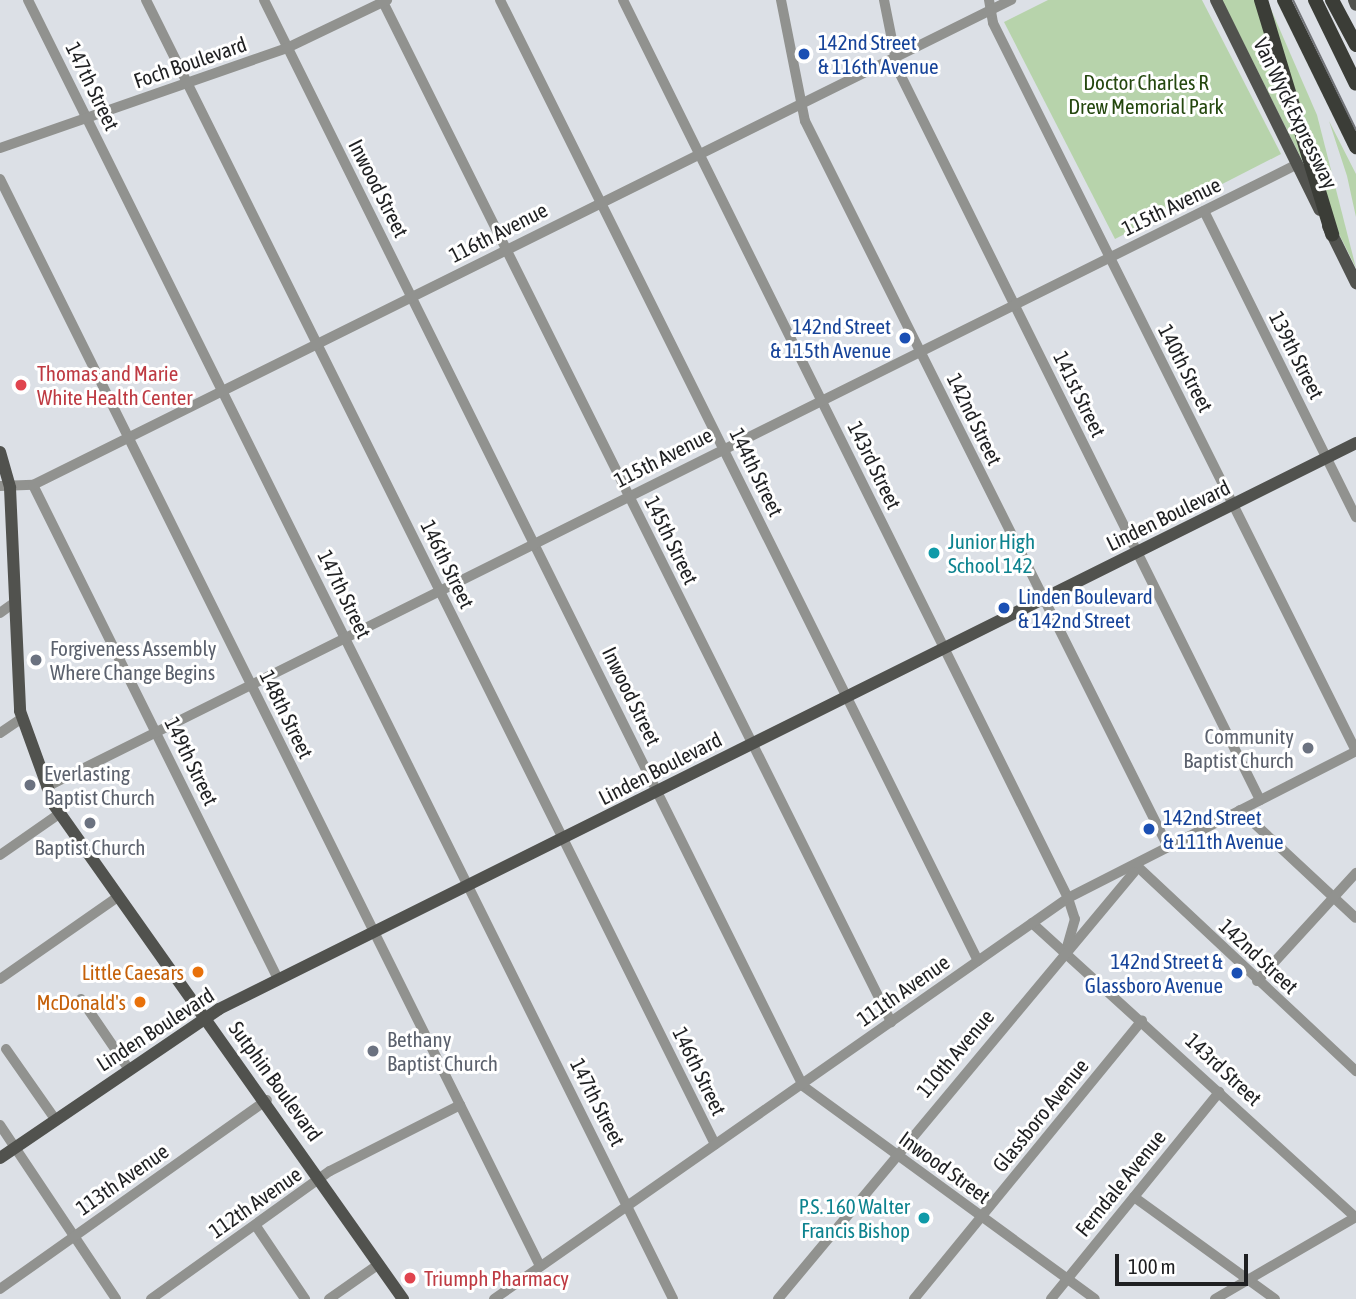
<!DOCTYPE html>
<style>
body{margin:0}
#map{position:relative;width:1356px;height:1299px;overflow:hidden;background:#dce0e6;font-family:"Asap Condensed",sans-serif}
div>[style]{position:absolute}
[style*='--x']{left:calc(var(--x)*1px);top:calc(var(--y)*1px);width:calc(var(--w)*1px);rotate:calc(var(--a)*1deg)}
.green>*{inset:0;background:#b7d3ab}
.minor>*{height:10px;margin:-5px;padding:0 5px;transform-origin:5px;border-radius:5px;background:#91928f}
.major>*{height:12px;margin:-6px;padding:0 6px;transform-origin:6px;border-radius:6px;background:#51524e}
.highway>*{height:14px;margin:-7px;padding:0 7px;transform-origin:7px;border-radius:7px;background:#3b3d37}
.tram>*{height:2px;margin:-1px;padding:0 1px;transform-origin:1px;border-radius:1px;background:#717377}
.dots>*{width:19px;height:19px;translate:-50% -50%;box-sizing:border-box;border:4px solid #fff;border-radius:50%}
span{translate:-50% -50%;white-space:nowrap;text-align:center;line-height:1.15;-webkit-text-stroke:6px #fff;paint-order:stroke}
.transit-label{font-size:21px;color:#164399}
.left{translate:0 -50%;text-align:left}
.right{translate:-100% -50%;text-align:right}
.street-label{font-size:21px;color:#1f2022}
.park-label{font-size:21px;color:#24470e}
.health-label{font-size:21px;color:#be3a42}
.culture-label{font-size:21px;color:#0d838f}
.worship-label{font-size:21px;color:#5b616d}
.food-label{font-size:21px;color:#c56008}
.scale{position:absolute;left:1115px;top:1254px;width:133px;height:32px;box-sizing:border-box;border:4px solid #1f2022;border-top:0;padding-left:9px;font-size:21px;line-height:24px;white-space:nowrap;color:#1f2022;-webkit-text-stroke:5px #fff;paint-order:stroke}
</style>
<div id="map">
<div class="green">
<i style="clip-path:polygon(1048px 0,1202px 0,1281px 154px,1115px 239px,1004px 22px)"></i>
<i style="clip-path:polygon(1222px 0,1267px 0,1317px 115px,1356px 268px)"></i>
<i style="clip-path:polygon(1329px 121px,1356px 174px,1356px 217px,1347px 176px)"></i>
</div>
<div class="minor">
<i style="--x:28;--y:0;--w:1450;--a:63.59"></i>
<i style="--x:146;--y:0;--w:1278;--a:63.56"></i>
<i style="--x:264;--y:0;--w:1212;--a:63.6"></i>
<i style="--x:803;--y:1086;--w:361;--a:36.1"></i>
<i style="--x:382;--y:0;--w:1142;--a:63.52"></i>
<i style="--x:500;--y:0;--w:1073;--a:63.55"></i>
<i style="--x:623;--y:0;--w:1002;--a:63.64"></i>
<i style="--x:1068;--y:898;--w:22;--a:72"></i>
<i style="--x:1075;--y:919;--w:32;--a:106"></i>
<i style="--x:781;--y:0;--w:123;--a:78.8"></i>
<i style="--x:805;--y:121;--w:809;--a:63.43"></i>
<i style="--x:884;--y:0;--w:71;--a:78.7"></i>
<i style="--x:898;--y:70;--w:815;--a:63.62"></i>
<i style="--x:989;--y:0;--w:23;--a:80"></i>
<i style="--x:993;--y:23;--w:813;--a:63.5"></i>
<i style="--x:0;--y:148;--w:304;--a:-19.2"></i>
<i style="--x:287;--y:48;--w:111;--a:-25.6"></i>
<i style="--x:0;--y:179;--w:1214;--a:63.58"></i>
<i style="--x:1204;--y:211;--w:342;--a:63.6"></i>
<i style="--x:33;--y:485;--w:551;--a:63.62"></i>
<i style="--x:0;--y:486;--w:33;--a:-2"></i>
<i style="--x:33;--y:485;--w:1092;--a:-26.38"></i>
<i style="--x:0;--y:613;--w:14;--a:-36"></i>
<i style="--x:0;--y:733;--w:27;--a:-34"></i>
<i style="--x:46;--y:787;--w:1398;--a:-26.46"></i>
<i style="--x:1240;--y:810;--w:158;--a:43"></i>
<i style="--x:0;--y:855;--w:72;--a:-34.8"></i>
<i style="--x:1138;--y:867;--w:299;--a:43.1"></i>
<i style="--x:1032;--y:923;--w:437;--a:42.3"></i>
<i style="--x:0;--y:979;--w:145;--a:-34.9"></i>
<i style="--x:1257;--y:981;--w:147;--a:-47.5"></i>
<i style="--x:81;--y:999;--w:83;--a:55.7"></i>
<i style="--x:6;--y:1049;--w:85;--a:55"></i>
<i style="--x:0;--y:1125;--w:209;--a:56.3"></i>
<i style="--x:1134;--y:1197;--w:174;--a:35.9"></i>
<i style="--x:256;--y:1226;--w:88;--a:56.1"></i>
<i style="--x:0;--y:1289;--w:327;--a:-35.3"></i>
<i style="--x:151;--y:1299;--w:220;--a:-35.6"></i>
<i style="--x:330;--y:1171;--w:146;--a:-26.9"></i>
<i style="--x:329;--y:1299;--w:61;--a:-35"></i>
<i style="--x:494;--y:1299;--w:700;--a:-34.94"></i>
<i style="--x:1068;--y:898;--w:323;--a:-27"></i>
<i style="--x:778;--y:1299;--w:556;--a:-50.18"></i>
<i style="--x:914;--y:1299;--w:360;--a:-50.7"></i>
<i style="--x:1051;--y:1299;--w:267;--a:-50.9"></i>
<i style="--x:1215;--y:1299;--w:163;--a:-30.2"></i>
</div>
<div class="major">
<i style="--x:1216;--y:0;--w:234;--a:63.7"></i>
<i style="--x:1354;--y:0;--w:5;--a:68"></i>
<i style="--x:1328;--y:226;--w:64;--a:63.8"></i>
<i style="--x:0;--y:452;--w:37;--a:74"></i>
<i style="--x:10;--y:488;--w:223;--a:87.4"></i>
<i style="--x:20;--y:711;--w:100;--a:70.1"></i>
<i style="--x:54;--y:805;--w:605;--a:54.76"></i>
<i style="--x:0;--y:1158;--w:265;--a:-34.2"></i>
<i style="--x:219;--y:1009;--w:1270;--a:-26.46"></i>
</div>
<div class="highway">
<i style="--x:1261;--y:0;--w:245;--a:73.1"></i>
<i style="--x:1284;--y:0;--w:164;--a:63.9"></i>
<i style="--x:1315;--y:0;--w:93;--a:64"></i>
<i style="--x:1332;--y:0;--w:51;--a:61.9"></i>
</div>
<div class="tram">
<i style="--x:1293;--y:0;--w:144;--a:64.1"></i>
</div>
<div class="dots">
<i style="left:804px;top:54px;background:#1a4fb4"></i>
<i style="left:905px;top:338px;background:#1a4fb4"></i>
<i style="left:21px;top:385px;background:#e0444e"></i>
<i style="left:934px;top:553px;background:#0f9aa8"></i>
<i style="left:1004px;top:608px;background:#1a4fb4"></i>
<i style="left:36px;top:660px;background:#6b7280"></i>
<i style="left:1308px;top:748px;background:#6b7280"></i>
<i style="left:30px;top:785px;background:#6b7280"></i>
<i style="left:90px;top:823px;background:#6b7280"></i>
<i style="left:1149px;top:829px;background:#1a4fb4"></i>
<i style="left:198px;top:972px;background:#e8710a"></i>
<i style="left:1237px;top:973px;background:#1a4fb4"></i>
<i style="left:140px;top:1002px;background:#e8710a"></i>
<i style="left:373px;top:1051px;background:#6b7280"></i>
<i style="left:924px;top:1218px;background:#0f9aa8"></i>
<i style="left:410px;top:1278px;background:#e0444e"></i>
</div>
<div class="transit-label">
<span class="left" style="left:818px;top:54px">142nd Street<br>&amp; 116th Avenue</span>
<span class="right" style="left:891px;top:338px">142nd Street<br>&amp; 115th Avenue</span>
<span class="left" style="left:1018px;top:608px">Linden Boulevard<br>&amp; 142nd Street</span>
<span class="left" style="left:1163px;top:829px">142nd Street<br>&amp; 111th Avenue</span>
<span class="right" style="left:1223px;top:973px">142nd Street &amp;<br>Glassboro Avenue</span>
</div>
<div class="street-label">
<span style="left:190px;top:62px;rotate:-19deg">Foch Boulevard</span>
<span style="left:93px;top:86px;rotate:64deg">147th Street</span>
<span style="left:1296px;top:113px;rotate:64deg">Van Wyck Expressway</span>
<span style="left:379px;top:188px;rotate:63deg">Inwood Street</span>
<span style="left:1171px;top:206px;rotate:-26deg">115th Avenue</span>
<span style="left:498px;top:232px;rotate:-27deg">116th Avenue</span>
<span style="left:1297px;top:355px;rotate:63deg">139th Street</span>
<span style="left:1186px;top:368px;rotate:63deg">140th Street</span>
<span style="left:1080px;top:394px;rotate:64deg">141st Street</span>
<span style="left:975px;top:419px;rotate:64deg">142nd Street</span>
<span style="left:663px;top:457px;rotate:-27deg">115th Avenue</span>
<span style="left:875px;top:465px;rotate:64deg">143rd Street</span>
<span style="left:757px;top:472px;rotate:64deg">144th Street</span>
<span style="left:1168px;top:515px;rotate:-26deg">Linden Boulevard</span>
<span style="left:672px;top:540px;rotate:64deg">145th Street</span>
<span style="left:448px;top:564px;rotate:64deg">146th Street</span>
<span style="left:345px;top:594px;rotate:64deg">147th Street</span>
<span style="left:632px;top:696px;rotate:64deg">Inwood Street</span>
<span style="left:287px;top:714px;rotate:64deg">148th Street</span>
<span style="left:192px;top:761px;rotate:64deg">149th Street</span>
<span style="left:660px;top:768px;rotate:-27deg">Linden Boulevard</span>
<span style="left:1259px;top:956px;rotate:43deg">142nd Street</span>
<span style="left:903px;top:990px;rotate:-35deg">111th Avenue</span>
<span style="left:155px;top:1029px;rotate:-33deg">Linden Boulevard</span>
<span style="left:955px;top:1053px;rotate:-50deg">110th Avenue</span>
<span style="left:1224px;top:1069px;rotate:43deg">143rd Street</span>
<span style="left:700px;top:1071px;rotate:64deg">146th Street</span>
<span style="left:276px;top:1081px;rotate:54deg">Sutphin Boulevard</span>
<span style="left:598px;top:1102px;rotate:63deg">147th Street</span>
<span style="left:1040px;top:1115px;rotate:-51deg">Glassboro Avenue</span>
<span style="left:945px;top:1167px;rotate:36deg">Inwood Street</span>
<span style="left:122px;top:1179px;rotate:-35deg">113th Avenue</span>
<span style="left:1120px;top:1183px;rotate:-51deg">Ferndale Avenue</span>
<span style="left:255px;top:1202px;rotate:-35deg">112th Avenue</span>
</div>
<div class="park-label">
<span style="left:1146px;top:94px">Doctor Charles R<br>Drew Memorial Park</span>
</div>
<div class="health-label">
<span class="left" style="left:37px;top:385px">Thomas and Marie<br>White Health Center</span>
<span class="left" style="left:424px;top:1278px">Triumph Pharmacy</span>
</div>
<div class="culture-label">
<span class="left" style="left:948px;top:553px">Junior High<br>School 142</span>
<span class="right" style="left:910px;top:1218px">P.S. 160 Walter<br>Francis Bishop</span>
</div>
<div class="worship-label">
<span class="left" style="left:50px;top:660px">Forgiveness Assembly<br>Where Change Begins</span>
<span class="right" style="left:1294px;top:748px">Community<br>Baptist Church</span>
<span class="left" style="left:44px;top:785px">Everlasting<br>Baptist Church</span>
<span style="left:90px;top:847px">Baptist Church</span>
<span class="left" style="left:387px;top:1051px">Bethany<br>Baptist Church</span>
</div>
<div class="food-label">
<span class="right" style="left:184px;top:972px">Little Caesars</span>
<span class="right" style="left:126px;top:1002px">McDonald's</span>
</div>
<div class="scale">100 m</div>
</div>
